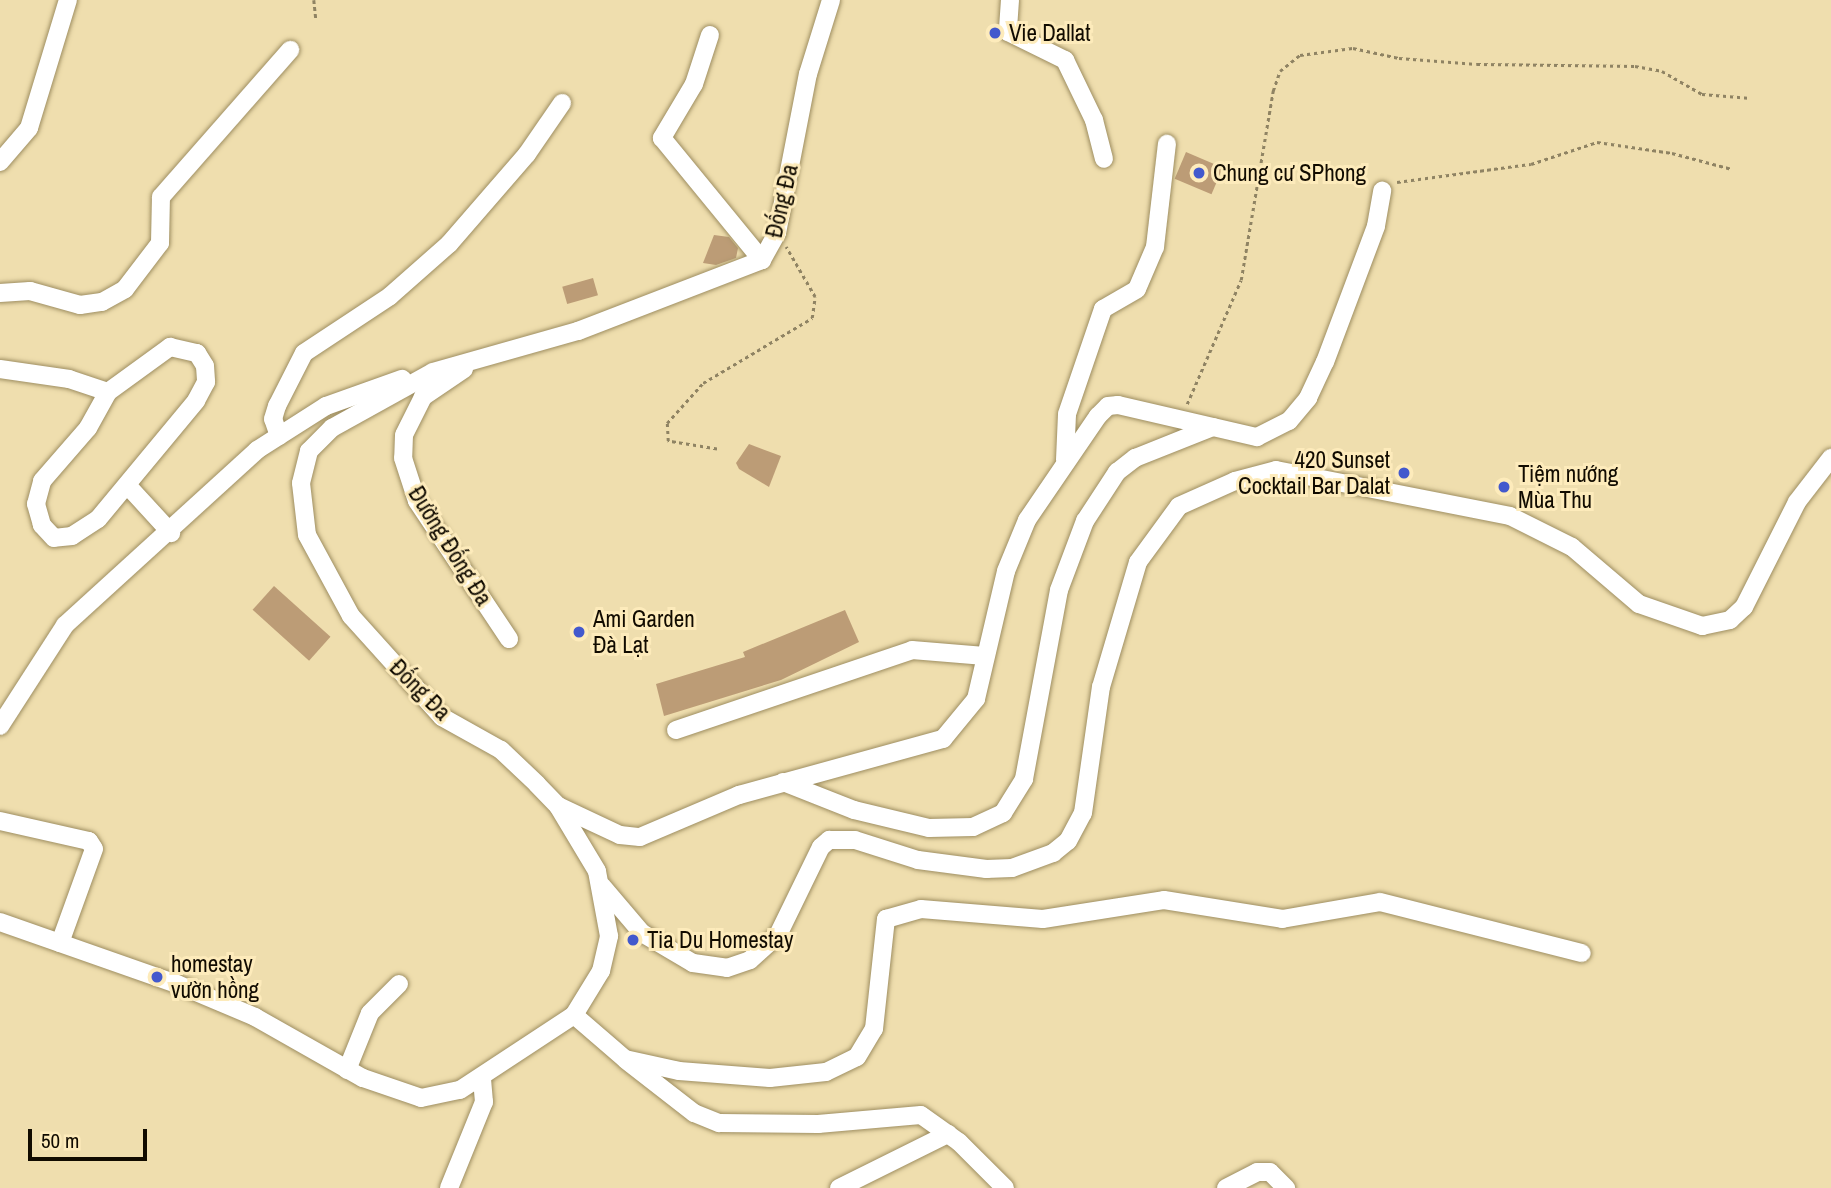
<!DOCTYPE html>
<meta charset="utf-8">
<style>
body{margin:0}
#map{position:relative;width:1831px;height:1188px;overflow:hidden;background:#efdeae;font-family:"Archivo Narrow",sans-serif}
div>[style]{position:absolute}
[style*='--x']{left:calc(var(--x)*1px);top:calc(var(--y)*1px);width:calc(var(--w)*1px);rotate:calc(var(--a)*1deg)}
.building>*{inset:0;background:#bc9c76;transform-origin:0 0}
.path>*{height:2.5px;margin-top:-1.25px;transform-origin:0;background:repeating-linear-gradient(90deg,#8f8363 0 3.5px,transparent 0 7px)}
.roads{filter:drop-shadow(0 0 2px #9e8e61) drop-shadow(0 0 2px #9e8e61)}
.minor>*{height:18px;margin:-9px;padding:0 9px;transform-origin:9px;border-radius:9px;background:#fff}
.dots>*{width:19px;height:19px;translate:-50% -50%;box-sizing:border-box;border:4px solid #fdebbb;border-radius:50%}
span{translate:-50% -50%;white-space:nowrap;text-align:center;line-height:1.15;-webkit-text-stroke:6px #fdebbb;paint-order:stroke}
.poi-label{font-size:23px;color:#110b00}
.left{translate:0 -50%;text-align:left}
.right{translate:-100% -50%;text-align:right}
.street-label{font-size:23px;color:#110b00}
.scale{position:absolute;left:28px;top:1129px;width:119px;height:32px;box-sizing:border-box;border:4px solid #110b00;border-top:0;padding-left:9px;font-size:21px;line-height:24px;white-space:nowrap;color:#110b00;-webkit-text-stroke:5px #fdebbb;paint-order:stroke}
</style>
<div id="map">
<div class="building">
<i style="left:1186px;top:152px;width:40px;height:29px;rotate:23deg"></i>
<i style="clip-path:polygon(714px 235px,729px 237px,738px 248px,736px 258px,716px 265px,703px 263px)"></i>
<i style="left:593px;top:278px;width:18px;height:32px;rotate:74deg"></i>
<i style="clip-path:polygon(749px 444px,781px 456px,769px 487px,739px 469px,736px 463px)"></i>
<i style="left:274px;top:586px;width:76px;height:32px;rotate:42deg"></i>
<i style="clip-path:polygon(845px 610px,859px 642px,781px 680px,664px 716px,656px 684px,745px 657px,743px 652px)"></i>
</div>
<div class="path">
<i style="--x:314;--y:0;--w:19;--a:84"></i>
<i style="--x:1397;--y:182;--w:135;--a:-7.7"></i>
<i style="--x:1531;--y:164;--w:70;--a:-18.4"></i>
<i style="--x:1597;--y:142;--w:76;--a:8.3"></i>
<i style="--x:1672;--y:153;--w:62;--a:14.9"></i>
<i style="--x:1187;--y:404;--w:135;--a:-66.5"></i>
<i style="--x:1241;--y:280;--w:192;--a:-80.4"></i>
<i style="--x:1273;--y:91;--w:21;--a:-71"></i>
<i style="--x:1280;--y:71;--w:26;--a:-39"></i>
<i style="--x:1300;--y:55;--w:53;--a:-7.5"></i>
<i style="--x:1353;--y:48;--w:47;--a:12.3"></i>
<i style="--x:1399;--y:58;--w:78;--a:4.4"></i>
<i style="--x:1477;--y:64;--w:158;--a:0.7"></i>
<i style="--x:1635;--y:66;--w:27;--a:10"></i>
<i style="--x:1662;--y:71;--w:46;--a:29.9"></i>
<i style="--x:1702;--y:94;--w:49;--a:4.7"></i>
<i style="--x:717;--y:449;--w:50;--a:-170.7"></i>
<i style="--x:668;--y:441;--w:18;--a:-93"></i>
<i style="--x:667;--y:423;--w:54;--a:-48"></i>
<i style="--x:703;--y:383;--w:127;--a:-30.8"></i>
<i style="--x:812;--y:318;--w:21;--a:-82"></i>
<i style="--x:815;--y:297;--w:58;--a:-120.1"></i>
</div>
<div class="roads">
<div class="minor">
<i style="--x:1010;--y:0;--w:32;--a:94"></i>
<i style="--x:1008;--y:32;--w:64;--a:26.2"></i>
<i style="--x:1065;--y:60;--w:67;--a:64.2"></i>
<i style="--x:1094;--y:120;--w:40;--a:75.6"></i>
<i style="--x:710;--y:35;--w:52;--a:108.1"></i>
<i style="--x:694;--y:84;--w:63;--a:120.7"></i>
<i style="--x:662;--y:138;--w:158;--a:50.7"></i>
<i style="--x:0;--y:162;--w:45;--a:-49.5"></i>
<i style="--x:29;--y:128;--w:134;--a:-73.1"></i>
<i style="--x:0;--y:293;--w:30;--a:-4"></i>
<i style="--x:30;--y:291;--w:52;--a:15.6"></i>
<i style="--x:80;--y:305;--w:22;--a:-8"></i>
<i style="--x:102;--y:302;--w:26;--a:-29"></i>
<i style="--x:125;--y:289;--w:58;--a:-52.7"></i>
<i style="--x:160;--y:243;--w:46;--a:-88.8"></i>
<i style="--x:161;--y:197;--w:196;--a:-48.7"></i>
<i style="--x:170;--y:347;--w:28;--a:13"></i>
<i style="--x:197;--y:353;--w:15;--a:58"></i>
<i style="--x:205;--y:366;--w:16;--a:86"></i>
<i style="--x:206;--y:382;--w:21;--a:118"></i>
<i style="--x:196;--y:401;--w:153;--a:129.7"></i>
<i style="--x:98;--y:519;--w:31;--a:147"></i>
<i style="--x:72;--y:536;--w:18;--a:174"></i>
<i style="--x:54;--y:538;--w:18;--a:-133"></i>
<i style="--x:42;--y:525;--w:22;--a:-106"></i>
<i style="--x:36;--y:504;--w:24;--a:-75"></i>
<i style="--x:42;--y:481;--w:70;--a:-49"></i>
<i style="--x:88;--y:428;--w:41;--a:-60.9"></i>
<i style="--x:108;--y:392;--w:77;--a:-36"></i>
<i style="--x:0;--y:369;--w:70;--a:8.2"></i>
<i style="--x:69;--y:379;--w:41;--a:18.4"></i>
<i style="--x:464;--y:369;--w:50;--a:145.7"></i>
<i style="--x:423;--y:397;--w:42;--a:116.6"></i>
<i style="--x:404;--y:435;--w:23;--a:92"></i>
<i style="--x:403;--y:458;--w:45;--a:72"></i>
<i style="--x:417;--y:501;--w:166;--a:56.3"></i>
<i style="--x:279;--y:436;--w:18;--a:-109"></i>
<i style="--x:273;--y:419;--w:14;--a:-73"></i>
<i style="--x:277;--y:406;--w:59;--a:-63"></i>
<i style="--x:304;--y:353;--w:103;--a:-33.5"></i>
<i style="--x:390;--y:296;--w:79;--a:-41.4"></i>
<i style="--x:449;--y:244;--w:119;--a:-49.1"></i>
<i style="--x:527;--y:154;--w:62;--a:-55.5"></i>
<i style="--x:1065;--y:460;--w:46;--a:-87.5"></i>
<i style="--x:1067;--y:414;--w:111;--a:-71.1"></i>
<i style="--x:1103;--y:309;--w:39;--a:-30"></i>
<i style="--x:1137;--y:289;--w:46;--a:-66.8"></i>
<i style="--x:1155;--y:247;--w:104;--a:-83.4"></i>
<i style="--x:128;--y:486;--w:64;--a:47.5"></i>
<i style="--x:0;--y:726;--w:120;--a:-57.2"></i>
<i style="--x:65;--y:625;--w:260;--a:-42.3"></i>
<i style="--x:257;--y:450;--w:82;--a:-32.5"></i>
<i style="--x:326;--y:406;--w:81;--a:-19.6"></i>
<i style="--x:676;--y:730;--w:249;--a:-18.7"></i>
<i style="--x:912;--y:650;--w:73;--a:4.7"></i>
<i style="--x:783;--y:782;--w:76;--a:21.5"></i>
<i style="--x:854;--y:810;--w:77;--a:13.5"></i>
<i style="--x:929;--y:828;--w:44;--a:-1.3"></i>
<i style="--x:973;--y:827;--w:33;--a:-25"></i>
<i style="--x:1003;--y:813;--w:40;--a:-58"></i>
<i style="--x:1024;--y:779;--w:192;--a:-79.5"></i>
<i style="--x:1059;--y:590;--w:74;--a:-69.4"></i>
<i style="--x:1085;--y:521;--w:59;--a:-56.9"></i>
<i style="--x:1117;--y:472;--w:23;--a:-38"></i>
<i style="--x:1135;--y:458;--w:84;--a:-21.7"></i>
<i style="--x:558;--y:806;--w:68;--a:25.1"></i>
<i style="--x:620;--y:835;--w:20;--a:6"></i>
<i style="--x:640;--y:837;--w:108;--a:-23"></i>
<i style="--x:739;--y:795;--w:212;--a:-15.4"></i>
<i style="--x:943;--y:739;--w:52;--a:-50.5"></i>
<i style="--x:976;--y:699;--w:131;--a:-76.8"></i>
<i style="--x:1006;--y:571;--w:55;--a:-67.6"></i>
<i style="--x:1027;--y:520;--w:126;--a:-55.7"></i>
<i style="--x:1098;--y:416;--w:14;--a:-45"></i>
<i style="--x:1108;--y:406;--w:10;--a:-6"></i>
<i style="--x:1118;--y:405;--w:143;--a:13"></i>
<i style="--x:1257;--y:437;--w:36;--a:-27"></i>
<i style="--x:1289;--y:421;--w:30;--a:-50"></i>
<i style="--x:1308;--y:398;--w:40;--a:-65"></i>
<i style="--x:1325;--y:362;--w:145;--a:-69.4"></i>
<i style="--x:1376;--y:226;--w:36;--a:-80"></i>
<i style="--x:0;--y:821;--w:91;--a:12.7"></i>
<i style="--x:89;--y:841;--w:9;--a:58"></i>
<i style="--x:94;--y:849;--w:100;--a:109.9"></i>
<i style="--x:602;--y:886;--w:62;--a:49.6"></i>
<i style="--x:642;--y:933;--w:59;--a:30.5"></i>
<i style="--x:693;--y:963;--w:34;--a:8"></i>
<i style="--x:727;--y:968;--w:24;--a:-19"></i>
<i style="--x:750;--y:960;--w:38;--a:-42"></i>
<i style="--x:778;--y:935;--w:98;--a:-64"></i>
<i style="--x:821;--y:847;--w:11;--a:-41"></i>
<i style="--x:829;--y:840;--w:26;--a:0"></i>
<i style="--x:855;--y:840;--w:66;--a:17.6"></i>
<i style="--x:918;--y:860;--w:69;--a:7.5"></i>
<i style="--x:986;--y:869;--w:26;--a:-2"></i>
<i style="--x:1012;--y:868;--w:44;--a:-20.1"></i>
<i style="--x:1053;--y:853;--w:19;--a:-39"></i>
<i style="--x:1068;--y:841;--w:32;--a:-62"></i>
<i style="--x:1083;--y:813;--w:127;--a:-81.9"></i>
<i style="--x:1101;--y:687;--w:130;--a:-73.5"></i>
<i style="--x:1138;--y:562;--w:69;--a:-53.8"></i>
<i style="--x:1179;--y:506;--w:61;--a:-24.1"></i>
<i style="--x:1235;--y:481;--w:42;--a:-15"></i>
<i style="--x:1276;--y:470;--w:238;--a:11.1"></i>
<i style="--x:1510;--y:516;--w:69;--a:26.6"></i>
<i style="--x:1572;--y:547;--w:88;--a:40.4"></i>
<i style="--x:1639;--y:604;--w:67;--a:19.2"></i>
<i style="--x:1702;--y:626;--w:29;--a:-12"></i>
<i style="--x:1730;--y:620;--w:19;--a:-43"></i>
<i style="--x:1744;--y:607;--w:118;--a:-63.2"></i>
<i style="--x:1797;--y:502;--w:56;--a:-52.3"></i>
<i style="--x:0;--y:922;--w:188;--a:19.3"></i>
<i style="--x:177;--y:984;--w:85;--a:22.9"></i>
<i style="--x:255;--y:1017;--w:124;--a:29.5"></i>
<i style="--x:363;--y:1078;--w:61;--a:19"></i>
<i style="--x:421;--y:1098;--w:40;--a:-12"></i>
<i style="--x:460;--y:1090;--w:136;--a:-33.3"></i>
<i style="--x:574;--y:1015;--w:52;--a:-58.5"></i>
<i style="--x:601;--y:971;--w:36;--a:-77"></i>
<i style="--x:609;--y:936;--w:66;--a:-100.5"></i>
<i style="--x:597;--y:871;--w:76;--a:-121"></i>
<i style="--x:558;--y:806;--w:30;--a:-134"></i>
<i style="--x:537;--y:784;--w:50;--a:-136.6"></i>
<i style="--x:501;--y:750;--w:68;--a:-150.8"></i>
<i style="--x:442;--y:717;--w:136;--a:-132"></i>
<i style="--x:351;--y:616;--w:92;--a:-118.5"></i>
<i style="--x:307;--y:535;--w:52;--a:-96.6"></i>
<i style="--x:301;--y:483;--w:33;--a:-76"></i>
<i style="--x:309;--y:451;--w:33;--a:-45"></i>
<i style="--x:332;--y:428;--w:115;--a:-29"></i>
<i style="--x:433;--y:372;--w:151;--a:-15.8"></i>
<i style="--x:578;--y:331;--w:197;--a:-21.1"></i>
<i style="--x:762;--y:260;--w:31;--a:-61"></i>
<i style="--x:777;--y:233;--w:162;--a:-79"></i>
<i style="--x:808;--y:74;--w:77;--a:-72.7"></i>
<i style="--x:574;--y:1015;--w:67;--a:40.8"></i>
<i style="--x:625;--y:1059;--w:55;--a:12.5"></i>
<i style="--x:679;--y:1071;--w:91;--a:4.4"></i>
<i style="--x:770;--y:1078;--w:56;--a:-6.1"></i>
<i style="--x:826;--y:1072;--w:34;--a:-26"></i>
<i style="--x:857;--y:1057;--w:33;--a:-59"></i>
<i style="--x:874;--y:1029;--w:111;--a:-83.8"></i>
<i style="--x:886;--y:919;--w:36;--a:-16"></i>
<i style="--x:921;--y:909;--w:122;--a:4.7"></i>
<i style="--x:1043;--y:919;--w:122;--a:-8.9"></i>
<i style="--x:1164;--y:900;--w:120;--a:9.1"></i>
<i style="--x:1282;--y:919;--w:99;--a:-9.8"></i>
<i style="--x:1380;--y:902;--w:208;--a:14.2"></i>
<i style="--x:627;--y:1061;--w:85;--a:37.8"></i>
<i style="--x:694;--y:1113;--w:27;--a:22"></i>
<i style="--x:719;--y:1123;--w:99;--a:0.6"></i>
<i style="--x:818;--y:1124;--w:103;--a:-5"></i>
<i style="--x:921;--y:1115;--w:47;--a:35.4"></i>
<i style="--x:959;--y:1142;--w:65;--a:45"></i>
<i style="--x:347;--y:1070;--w:61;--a:-68"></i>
<i style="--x:370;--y:1013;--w:41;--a:-45"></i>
<i style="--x:449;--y:1188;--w:93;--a:-67.9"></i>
<i style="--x:484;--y:1102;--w:25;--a:-95"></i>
<i style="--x:839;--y:1188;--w:122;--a:-26.4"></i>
<i style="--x:1226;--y:1188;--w:35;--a:-27"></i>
<i style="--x:1257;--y:1172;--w:13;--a:0"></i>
<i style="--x:1270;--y:1172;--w:23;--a:45"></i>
</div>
</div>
<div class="dots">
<i style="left:995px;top:33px;background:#4359cd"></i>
<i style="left:1199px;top:173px;background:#4359cd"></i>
<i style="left:1404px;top:473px;background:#4359cd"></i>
<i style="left:1504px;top:487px;background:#4359cd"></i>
<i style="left:579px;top:632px;background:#4359cd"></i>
<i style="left:633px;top:940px;background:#4359cd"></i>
<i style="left:157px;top:977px;background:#4359cd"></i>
</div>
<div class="poi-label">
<span class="left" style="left:1009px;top:33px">Vie Dallat</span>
<span class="left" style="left:1213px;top:173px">Chung cư SPhong</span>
<span class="right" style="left:1390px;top:473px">420 Sunset<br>Cocktail Bar Dalat</span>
<span class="left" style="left:1518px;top:487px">Tiệm nướng<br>Mùa Thu</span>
<span class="left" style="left:593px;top:632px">Ami Garden<br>Đà Lạt</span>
<span class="left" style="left:647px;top:940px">Tia Du Homestay</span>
<span class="left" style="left:171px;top:977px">homestay<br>vườn hồng</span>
</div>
<div class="street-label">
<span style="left:782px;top:201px;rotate:-77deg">Đống Đa</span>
<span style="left:450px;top:546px;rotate:58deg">Đường Đống Đa</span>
<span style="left:420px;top:690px;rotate:45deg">Đống Đa</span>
</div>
<div class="scale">50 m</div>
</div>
